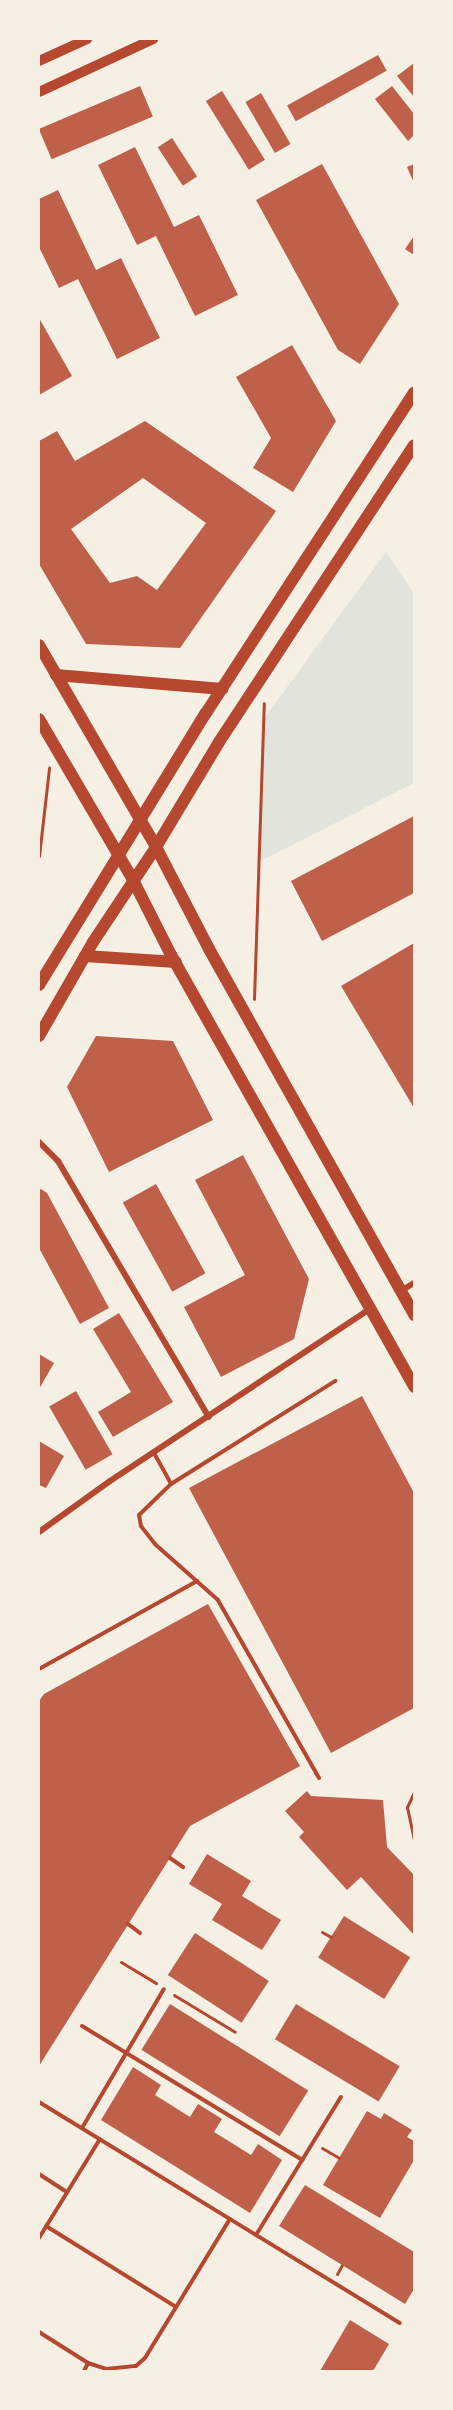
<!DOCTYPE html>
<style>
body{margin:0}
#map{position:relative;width:453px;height:2410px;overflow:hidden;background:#f6efe4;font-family:"Fira Sans",sans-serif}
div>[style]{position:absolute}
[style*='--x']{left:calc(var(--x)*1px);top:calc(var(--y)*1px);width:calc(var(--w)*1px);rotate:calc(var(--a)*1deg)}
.green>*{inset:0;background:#e2e4dc}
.building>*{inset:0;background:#bf614a;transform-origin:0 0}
.path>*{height:3px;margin:-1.5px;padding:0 1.5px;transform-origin:1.5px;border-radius:1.5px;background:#b5482f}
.service>*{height:4px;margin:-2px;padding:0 2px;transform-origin:2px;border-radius:2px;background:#b5482f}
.minor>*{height:6px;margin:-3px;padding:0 3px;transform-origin:3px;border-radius:3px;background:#b5482f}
.secondary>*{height:10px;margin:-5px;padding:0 5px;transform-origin:5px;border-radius:5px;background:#b5482f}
.primary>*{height:12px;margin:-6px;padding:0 6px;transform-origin:6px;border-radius:6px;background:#b5482f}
span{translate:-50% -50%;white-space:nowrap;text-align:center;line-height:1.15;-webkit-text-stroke:6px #f6efe4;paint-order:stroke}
.frame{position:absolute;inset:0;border:40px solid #f6efe4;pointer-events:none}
</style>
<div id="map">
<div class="green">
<i style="clip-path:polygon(386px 552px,414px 594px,414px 783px,257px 863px,263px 720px)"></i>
</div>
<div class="building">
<i style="left:378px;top:55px;width:18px;height:104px;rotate:61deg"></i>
<i style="clip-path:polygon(414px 63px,414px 97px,397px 76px)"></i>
<i style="left:140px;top:86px;width:33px;height:110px;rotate:67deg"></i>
<i style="clip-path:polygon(392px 86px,414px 114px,414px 135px,408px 141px,375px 99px)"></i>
<i style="left:222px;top:91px;width:81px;height:19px;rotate:58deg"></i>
<i style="left:261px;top:93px;width:59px;height:18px;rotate:60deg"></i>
<i style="left:172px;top:138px;width:46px;height:17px;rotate:57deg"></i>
<i style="clip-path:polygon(135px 147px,174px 227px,199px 215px,238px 295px,195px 316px,156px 236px,137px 245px,98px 165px)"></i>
<i style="clip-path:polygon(322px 164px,399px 304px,360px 364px,338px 350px,256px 200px)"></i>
<i style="clip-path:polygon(414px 164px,414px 183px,407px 167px)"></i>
<i style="clip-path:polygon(58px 190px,96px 270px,121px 258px,160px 338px,117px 359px,78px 279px,59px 288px,39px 247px,39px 199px)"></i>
<i style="clip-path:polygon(414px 236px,414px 255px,405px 249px)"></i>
<i style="clip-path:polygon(39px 318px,72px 376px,39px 395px)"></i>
<i style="clip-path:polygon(292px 345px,336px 421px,293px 492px,253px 468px,271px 438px,236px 377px)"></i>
<i style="clip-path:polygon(evenodd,145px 421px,276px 511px,180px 648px,86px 644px,39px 564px,39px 441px,57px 431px,75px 461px,145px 421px,143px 478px,206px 523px,157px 590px,137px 576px,110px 583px,71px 529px,143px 478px)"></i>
<i style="clip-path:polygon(414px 816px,414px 893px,322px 941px,291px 881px)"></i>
<i style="clip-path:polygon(414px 943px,414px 1108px,341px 986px)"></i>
<i style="clip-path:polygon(96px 1036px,173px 1041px,213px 1120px,109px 1172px,67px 1087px)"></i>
<i style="clip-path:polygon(243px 1155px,309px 1279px,294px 1339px,221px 1377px,184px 1307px,245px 1275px,195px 1180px)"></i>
<i style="left:156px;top:1184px;width:102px;height:38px;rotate:61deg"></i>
<i style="clip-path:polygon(39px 1188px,47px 1193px,109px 1308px,80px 1324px,39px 1248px)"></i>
<i style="clip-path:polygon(119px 1313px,173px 1402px,113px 1437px,98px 1412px,131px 1392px,93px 1329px)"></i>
<i style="clip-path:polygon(39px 1354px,54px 1363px,39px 1389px)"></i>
<i style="left:76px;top:1391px;width:73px;height:31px;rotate:60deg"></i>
<i style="clip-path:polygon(362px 1396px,414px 1493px,414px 1708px,331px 1753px,189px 1488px)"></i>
<i style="clip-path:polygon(39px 1441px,64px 1456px,46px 1488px,39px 1485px)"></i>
<i style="clip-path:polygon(208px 1604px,300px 1766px,190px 1826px,39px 2066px,39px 1701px,44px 1694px)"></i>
<i style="clip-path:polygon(307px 1791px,311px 1796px,383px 1800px,387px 1847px,414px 1875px,414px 1935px,361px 1877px,347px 1890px,299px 1837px,304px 1832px,285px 1811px)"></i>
<i style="clip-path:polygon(207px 1854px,251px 1881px,242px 1896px,281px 1920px,262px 1950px,212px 1920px,222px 1904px,189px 1884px)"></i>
<i style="left:344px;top:1916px;width:78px;height:49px;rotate:32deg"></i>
<i style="left:195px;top:1933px;width:88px;height:50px;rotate:33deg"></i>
<i style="left:170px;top:2004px;width:163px;height:54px;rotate:32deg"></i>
<i style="left:296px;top:2004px;width:121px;height:41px;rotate:31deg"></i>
<i style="clip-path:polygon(133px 2067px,161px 2085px,155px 2095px,190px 2117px,198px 2104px,222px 2119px,214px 2132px,251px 2155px,258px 2144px,282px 2160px,250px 2213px,101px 2120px)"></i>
<i style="clip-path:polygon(367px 2111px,381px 2119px,384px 2113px,412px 2130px,407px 2137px,414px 2141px,414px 2160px,380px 2218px,323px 2185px)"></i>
<i style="clip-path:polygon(305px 2185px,414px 2252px,414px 2289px,405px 2304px,279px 2226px)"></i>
<i style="clip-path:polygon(350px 2320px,389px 2344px,373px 2371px,320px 2371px)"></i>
</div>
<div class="path">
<i style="--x:39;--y:856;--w:89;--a:-83.5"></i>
<i style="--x:254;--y:999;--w:296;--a:-88.1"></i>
<i style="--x:414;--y:1792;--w:17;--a:115"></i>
<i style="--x:407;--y:1807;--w:34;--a:78"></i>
<i style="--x:322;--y:1932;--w:10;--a:29"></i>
<i style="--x:121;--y:1962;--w:41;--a:31"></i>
<i style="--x:174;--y:1995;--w:71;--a:31.2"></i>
<i style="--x:322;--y:2148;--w:20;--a:30"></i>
<i style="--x:337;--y:2274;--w:10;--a:-61"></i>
</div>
<div class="service">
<i style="--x:154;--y:1453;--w:35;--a:61"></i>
<i style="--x:39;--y:1669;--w:181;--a:-29.1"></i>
<i style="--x:319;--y:1778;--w:205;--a:-119.6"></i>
<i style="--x:218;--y:1600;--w:84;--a:-138.4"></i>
<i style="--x:155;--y:1544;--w:23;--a:-128"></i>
<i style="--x:141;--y:1526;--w:11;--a:-100"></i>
<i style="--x:139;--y:1515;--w:45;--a:-44.1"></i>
<i style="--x:171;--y:1484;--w:194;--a:-32.1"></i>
<i style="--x:170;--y:1858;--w:16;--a:35"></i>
<i style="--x:128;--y:1924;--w:15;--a:37"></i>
<i style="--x:82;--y:2026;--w:258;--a:31.3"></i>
<i style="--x:39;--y:2102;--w:423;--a:31.5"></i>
<i style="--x:82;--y:2128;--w:161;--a:-59.5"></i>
<i style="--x:39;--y:2174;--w:33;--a:33"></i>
<i style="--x:46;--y:2226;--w:153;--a:31.9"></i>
<i style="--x:256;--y:2235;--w:162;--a:-58.4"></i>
<i style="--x:39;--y:2238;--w:116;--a:-58.4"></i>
<i style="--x:39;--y:2332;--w:58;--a:32.3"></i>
<i style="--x:88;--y:2363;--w:19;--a:18"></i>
<i style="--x:106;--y:2369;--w:30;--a:-6"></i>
<i style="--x:136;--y:2366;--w:12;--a:-42"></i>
<i style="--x:145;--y:2358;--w:163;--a:-58.6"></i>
<i style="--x:84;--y:2371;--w:9;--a:-63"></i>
</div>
<div class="minor">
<i style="--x:39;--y:1142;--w:27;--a:45"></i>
<i style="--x:58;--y:1161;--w:297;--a:59.5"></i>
<i style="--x:401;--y:1291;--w:15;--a:-32"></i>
<i style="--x:39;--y:1532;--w:87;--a:-35.7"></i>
<i style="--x:110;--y:1481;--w:312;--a:-33.5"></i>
</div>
<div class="secondary">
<i style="--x:39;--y:61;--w:53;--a:-24.6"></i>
<i style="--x:39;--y:92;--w:126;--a:-24.9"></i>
</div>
<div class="primary">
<i style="--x:39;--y:645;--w:233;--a:59.9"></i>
<i style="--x:156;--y:847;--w:115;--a:62.5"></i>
<i style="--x:209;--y:949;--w:420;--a:60.7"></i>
<i style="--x:56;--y:675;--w:167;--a:4.8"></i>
<i style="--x:39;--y:719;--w:186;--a:59.7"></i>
<i style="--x:133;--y:880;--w:84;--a:63.1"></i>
<i style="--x:171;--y:955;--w:496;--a:60.6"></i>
<i style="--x:85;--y:956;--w:91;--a:3.8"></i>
<i style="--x:39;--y:985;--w:319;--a:-58.5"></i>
<i style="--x:206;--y:713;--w:382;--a:-57"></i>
<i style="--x:39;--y:1036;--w:108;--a:-60.1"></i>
<i style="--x:93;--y:942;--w:114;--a:-56.4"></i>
<i style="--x:156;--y:847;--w:122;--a:-59"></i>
<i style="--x:219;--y:742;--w:355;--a:-56.7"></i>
</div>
<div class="frame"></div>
</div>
